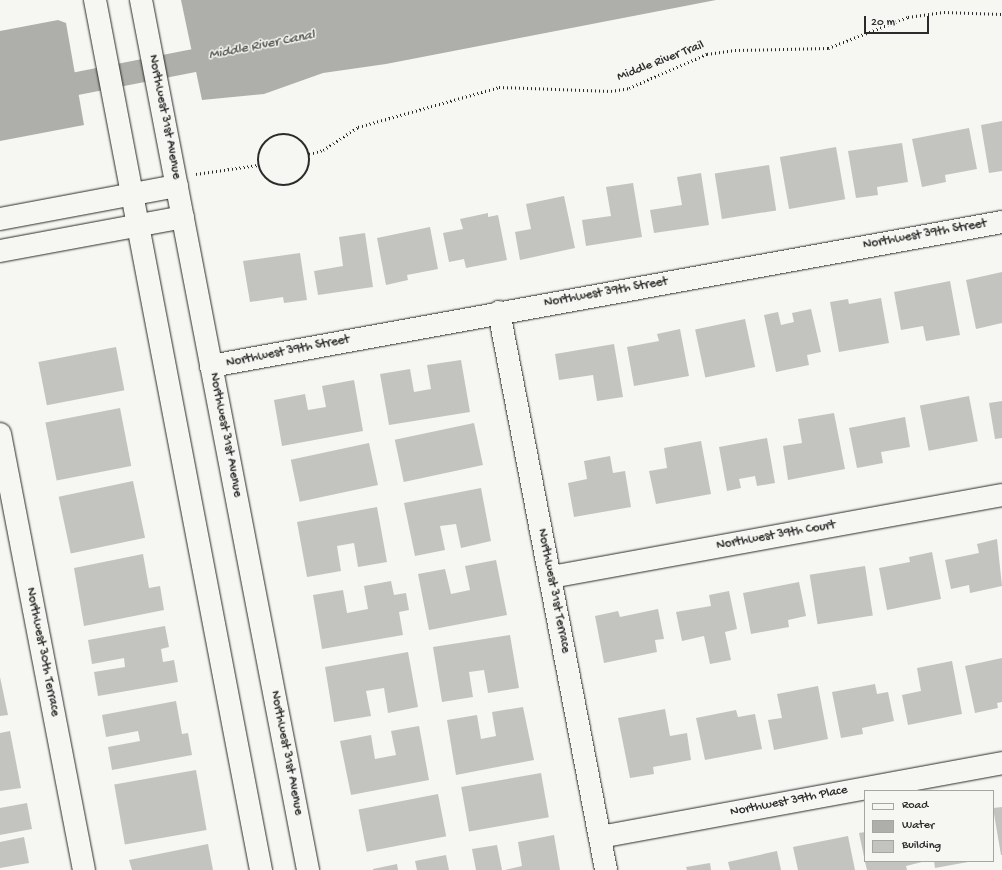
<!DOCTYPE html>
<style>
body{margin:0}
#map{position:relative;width:1002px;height:870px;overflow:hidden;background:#f6f6f2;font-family:"Gochi Hand",sans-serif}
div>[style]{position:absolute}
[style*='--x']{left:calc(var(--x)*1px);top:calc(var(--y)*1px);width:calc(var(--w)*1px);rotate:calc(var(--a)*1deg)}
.water>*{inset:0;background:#aeaeab}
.canal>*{height:23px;margin:-11.5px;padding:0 11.5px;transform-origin:11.5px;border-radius:11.5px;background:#aeaeab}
.building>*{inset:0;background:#c3c3c0;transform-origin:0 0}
.path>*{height:2.5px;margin-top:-1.25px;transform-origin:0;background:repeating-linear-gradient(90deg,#2b2b2b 0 1px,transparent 0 4px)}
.path>.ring{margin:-1.25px;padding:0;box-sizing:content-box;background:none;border:2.5px solid #2b2b2b;border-radius:50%}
.roads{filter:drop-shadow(0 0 1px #2b2b2b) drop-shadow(0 0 1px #2b2b2b)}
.minor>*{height:22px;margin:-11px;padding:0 11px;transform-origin:11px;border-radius:11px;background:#f6f6f2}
.major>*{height:22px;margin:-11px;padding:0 11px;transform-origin:11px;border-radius:11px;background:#f6f6f2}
span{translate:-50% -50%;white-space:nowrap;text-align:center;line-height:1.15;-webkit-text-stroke:3px #f6f6f2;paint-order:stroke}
.street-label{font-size:13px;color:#2b2b2b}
.water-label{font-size:14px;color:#525251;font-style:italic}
.legend{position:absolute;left:864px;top:790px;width:130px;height:72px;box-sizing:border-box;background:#f6f6f2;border:1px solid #a5a5a2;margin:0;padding:5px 7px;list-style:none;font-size:12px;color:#2b2b2b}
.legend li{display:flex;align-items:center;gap:8px;height:20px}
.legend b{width:20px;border:1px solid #a5a5a2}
.scale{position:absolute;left:864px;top:16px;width:65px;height:18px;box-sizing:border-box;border:2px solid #2b2b2b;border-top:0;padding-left:5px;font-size:12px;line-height:14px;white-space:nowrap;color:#2b2b2b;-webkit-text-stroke:3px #f6f6f2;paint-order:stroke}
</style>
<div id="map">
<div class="water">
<i style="clip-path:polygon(181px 0,716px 0,386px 64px,323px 73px,264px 94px,202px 100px)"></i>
<i style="clip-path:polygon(58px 20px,66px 23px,84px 125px,0 141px,0 31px)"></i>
</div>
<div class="canal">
<i style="--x:0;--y:98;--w:228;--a:-11.1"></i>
</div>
<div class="building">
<i style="clip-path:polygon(1002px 121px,1002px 171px,989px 173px,981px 125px)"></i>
<i style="clip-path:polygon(969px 128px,977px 169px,945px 175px,946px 182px,922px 187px,912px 139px)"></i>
<i style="clip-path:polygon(902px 143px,908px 182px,877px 187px,878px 195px,856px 198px,848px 151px)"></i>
<i style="left:836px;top:147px;width:53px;height:57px;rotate:80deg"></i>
<i style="left:769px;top:165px;width:46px;height:55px;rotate:81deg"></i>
<i style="clip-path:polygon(701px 173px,709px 225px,654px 233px,650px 210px,682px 205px,677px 177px)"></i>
<i style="clip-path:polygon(633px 183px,642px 237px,586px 246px,582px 220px,611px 216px,606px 187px)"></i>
<i style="clip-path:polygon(564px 196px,575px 248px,520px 260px,515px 232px,531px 229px,526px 204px)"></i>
<i style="clip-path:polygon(488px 213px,488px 217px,498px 215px,507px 260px,466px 268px,464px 259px,449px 262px,443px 233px,463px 229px,460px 219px)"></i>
<i style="clip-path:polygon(430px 227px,438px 269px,407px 275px,408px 280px,386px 285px,377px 238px)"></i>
<i style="clip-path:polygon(365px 233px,373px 287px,318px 295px,314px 271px,343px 266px,339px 237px)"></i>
<i style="clip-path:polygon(300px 253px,307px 300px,284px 303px,283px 297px,250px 302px,243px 261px)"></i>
<i style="clip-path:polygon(1002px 272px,1002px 323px,976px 329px,966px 280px)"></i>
<i style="clip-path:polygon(950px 281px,960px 335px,926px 341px,923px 326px,901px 330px,894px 292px)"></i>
<i style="clip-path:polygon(881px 298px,889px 343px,839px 352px,830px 302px,848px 299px,849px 304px)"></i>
<i style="clip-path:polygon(811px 309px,821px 352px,807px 355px,809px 365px,776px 372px,764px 315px,778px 312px,781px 325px,794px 322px,792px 313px)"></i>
<i style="left:745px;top:319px;width:49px;height:51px;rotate:78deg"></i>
<i style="clip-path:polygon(680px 329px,689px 376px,634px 386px,627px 347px,659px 341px,657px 334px)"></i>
<i style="clip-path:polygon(614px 344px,623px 397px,597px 401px,593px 375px,559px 380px,555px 354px)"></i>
<i style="left:116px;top:347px;width:44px;height:79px;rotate:79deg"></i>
<i style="clip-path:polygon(461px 360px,470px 412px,389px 425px,380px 374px,410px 369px,414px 392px,431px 389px,427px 365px)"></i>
<i style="clip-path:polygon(354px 380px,363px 431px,282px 446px,274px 400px,305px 394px,308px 410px,326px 407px,322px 386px)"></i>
<i style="left:969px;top:396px;width:46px;height:50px;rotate:79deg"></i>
<i style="clip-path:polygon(1002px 401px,1002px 438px,995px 439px,989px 403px)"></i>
<i style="left:120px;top:408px;width:59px;height:76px;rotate:79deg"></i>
<i style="clip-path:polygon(834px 413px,845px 469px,788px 480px,783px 446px,802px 443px,798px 419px)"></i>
<i style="clip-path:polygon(905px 417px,910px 447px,881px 452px,883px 463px,857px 468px,849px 428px)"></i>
<i style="left:474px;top:423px;width:43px;height:81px;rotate:78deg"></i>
<i style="clip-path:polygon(767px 438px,775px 483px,757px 486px,755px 476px,739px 479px,741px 488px,727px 491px,719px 447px)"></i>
<i style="clip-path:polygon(701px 441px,711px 494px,656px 504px,649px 471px,667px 468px,664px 448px)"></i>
<i style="left:369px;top:443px;width:43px;height:80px;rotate:78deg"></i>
<i style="clip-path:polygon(610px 456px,613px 473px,625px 471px,631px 507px,574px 517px,568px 483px,587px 479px,584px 461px)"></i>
<i style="left:133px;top:481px;width:58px;height:76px;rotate:78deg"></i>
<i style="clip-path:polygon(481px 488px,491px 541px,461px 548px,456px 524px,440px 526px,445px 550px,415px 556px,404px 503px)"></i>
<i style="clip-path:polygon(377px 507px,387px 562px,358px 567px,354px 543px,337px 546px,341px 571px,307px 577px,297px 522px)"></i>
<i style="clip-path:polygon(997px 539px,1002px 586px,970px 593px,969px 585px,951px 589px,945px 560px,979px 553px,977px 544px)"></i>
<i style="clip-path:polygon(932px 552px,941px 599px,887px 610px,879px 568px,910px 562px,909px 557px)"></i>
<i style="clip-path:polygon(143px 554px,149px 588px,160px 586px,164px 610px,84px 626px,74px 568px)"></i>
<i style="clip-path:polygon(496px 560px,507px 615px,429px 630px,418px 574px,445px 569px,451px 594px,470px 590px,465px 566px)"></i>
<i style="left:865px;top:566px;width:50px;height:56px;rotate:81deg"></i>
<i style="clip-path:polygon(391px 581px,394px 595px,406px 593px,409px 610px,399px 612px,403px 635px,322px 649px,313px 595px,343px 590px,347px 613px,368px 609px,364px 586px)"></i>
<i style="clip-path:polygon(799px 582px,806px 616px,788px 620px,789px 627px,751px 634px,743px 593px)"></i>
<i style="clip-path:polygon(729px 591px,737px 629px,725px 632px,731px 660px,710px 664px,704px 636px,682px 641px,676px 612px,711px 606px,709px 595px)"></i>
<i style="clip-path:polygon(658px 609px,664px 639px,655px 640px,657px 652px,604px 663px,595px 616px,618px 611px,620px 617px)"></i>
<i style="clip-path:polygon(165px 626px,169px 647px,161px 649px,163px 662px,174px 660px,178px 682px,98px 696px,94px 672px,125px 667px,124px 658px,92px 664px,88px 640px)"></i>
<i style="clip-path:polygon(510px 635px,519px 688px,488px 693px,484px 670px,469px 672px,473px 697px,442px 702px,433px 647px)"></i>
<i style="clip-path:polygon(408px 652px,418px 707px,388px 713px,384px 688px,366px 691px,371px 716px,334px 722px,325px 667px)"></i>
<i style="clip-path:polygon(1002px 658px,1002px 702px,997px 703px,998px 708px,975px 713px,965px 666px)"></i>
<i style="clip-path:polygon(952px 661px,962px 714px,908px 725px,902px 695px,921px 691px,917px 668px)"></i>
<i style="clip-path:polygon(0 677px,8px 715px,0 716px)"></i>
<i style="clip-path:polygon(875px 684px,877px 694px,888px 692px,894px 721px,862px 728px,863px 734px,841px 738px,832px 692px)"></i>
<i style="clip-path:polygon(818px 686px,828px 739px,774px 750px,768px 720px,782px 718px,777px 694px)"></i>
<i style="clip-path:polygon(176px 701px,182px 734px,188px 733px,192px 755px,112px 770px,108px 747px,140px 741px,138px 731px,106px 737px,102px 715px)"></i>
<i style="clip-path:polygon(523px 707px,534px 760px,456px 775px,447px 720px,477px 715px,481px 739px,496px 736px,492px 712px)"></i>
<i style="clip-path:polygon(665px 709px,670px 736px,687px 733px,691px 760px,653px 767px,654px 774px,630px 778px,618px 718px)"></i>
<i style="clip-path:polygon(736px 710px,738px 717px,755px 714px,762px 749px,705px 760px,696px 718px)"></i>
<i style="clip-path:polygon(419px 726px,429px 780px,351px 795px,340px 741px,371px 735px,375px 759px,396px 755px,391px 731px)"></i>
<i style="clip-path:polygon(10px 731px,21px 788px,0 791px,0 733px)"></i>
<i style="left:196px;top:770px;width:61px;height:83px;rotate:80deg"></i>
<i style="left:541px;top:773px;width:45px;height:81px;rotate:80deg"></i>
<i style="left:438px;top:794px;width:43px;height:81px;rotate:79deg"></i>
<i style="clip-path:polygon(27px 803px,32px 829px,0 835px,0 808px)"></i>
<i style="clip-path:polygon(1002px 807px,1002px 855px,1001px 855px,993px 808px)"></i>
<i style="clip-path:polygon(865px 832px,865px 857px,864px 857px,859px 833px)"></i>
<i style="clip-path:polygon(554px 835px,560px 870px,505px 870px,522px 866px,518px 842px)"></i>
<i style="clip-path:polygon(848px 836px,855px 870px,798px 870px,793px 847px)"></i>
<i style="clip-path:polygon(24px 837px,29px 863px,0 868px,0 842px)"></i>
<i style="clip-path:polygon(208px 844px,213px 870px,132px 870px,129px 860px)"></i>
<i style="clip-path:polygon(497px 845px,502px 870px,476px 870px,472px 849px)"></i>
<i style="clip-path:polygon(777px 851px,781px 870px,730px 870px,728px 862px)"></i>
<i style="clip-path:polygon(446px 855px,449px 870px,417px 870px,415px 861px)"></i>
<i style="clip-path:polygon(934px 861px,968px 861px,968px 862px,935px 868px)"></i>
<i style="clip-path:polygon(865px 862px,922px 861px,922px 862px,906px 866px,907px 870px,867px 870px)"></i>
<i style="clip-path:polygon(710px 863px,711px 870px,687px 870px,686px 867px)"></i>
<i style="clip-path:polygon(397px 864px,398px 870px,373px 870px,373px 869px)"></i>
</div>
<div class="path">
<i class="ring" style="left:258px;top:134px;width:49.5px;height:49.5px"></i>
<i style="--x:309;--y:154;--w:15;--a:-16"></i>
<i style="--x:323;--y:150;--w:42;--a:-33.3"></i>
<i style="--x:358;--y:127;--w:147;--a:-15.8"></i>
<i style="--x:499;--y:87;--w:112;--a:2"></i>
<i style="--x:611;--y:91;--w:18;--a:-9"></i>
<i style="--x:629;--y:88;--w:85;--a:-23.6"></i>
<i style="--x:707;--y:54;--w:28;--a:-8"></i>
<i style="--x:735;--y:50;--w:93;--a:-1.2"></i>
<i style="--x:828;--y:48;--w:86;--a:-21.2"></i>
<i style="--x:908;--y:17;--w:36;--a:-8"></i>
<i style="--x:944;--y:12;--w:58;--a:2"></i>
<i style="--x:196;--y:174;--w:63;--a:-8.3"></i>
</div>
<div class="roads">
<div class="minor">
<i style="--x:0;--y:219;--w:180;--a:-10.6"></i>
<i style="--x:0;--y:251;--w:186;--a:-10.5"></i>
<i style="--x:499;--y:312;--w:568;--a:79.14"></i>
<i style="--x:211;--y:366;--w:804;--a:-10.32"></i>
<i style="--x:0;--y:434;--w:444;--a:79.1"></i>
<i style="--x:551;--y:577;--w:458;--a:-10.3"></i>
<i style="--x:600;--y:837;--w:409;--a:-10.4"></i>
</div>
<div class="major">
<i style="--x:95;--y:0;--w:886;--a:79.2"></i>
<i style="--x:141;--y:0;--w:886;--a:79.13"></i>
</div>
</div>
<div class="street-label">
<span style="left:661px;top:62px;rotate:-21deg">Middle River Trail</span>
<span style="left:164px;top:117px;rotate:79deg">Northwest 31st Avenue</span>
<span style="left:925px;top:235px;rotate:-10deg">Northwest 39th Street</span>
<span style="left:606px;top:293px;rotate:-10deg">Northwest 39th Street</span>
<span style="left:288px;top:352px;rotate:-11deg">Northwest 39th Street</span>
<span style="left:225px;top:435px;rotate:79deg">Northwest 31st Avenue</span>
<span style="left:776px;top:536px;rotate:-10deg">Northwest 39th Court</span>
<span style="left:553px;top:591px;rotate:79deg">Northwest 31st Terrace</span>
<span style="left:42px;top:652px;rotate:79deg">Northwest 30th Terrace</span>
<span style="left:286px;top:753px;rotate:79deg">Northwest 31st Avenue</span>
<span style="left:789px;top:802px;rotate:-11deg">Northwest 39th Place</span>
</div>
<div class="water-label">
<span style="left:262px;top:46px;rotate:-11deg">Middle River Canal</span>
</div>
<ul class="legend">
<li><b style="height:5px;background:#f6f6f2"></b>Road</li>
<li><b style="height:11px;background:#aeaeab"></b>Water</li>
<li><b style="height:11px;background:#c3c3c0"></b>Building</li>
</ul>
<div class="scale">20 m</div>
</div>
